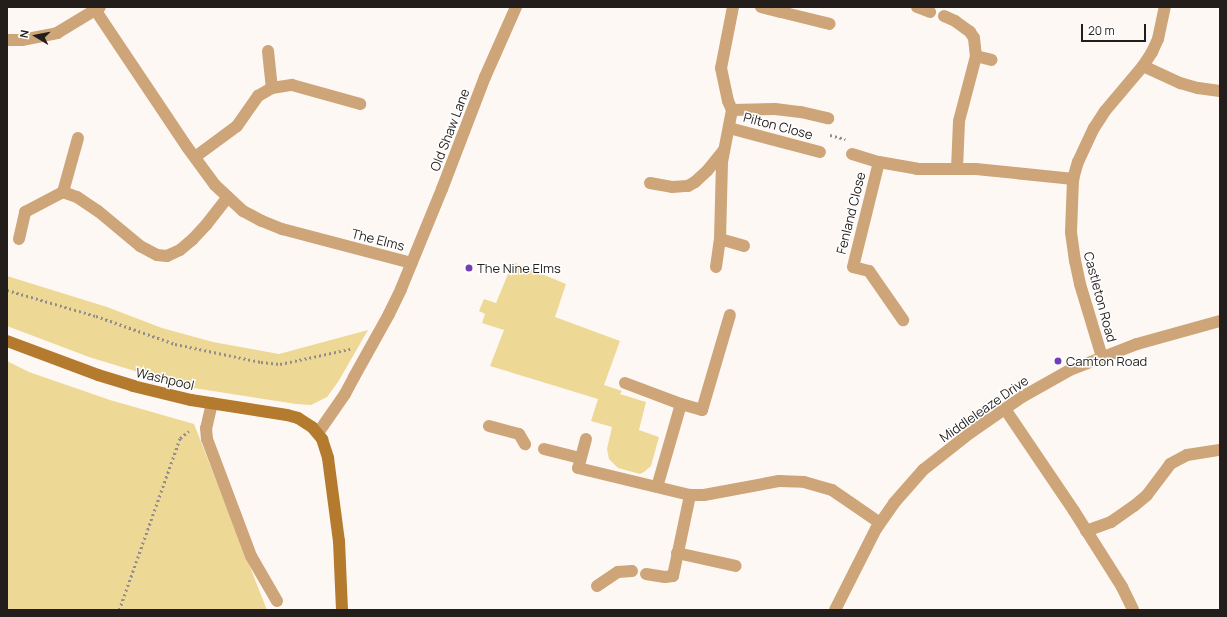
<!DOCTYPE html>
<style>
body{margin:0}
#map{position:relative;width:1227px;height:617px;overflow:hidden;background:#fef8f5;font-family:Manrope,sans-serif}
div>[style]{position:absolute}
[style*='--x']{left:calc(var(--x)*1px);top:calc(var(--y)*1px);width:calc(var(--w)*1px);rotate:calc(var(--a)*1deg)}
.green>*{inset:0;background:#eed896}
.path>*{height:2.5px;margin-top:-1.25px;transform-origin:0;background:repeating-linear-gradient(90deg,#938d8b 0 2px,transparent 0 5px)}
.lane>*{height:12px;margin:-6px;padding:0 6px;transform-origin:6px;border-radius:6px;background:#cda578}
.street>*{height:12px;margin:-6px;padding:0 6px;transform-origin:6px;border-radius:6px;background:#cda578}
.secondary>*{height:12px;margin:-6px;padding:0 6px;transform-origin:6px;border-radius:6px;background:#b47b2e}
.dots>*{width:11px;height:11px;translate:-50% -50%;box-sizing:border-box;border:2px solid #fff;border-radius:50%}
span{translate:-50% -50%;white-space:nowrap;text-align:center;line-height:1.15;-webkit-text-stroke:3px #fff;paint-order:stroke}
.street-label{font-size:13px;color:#231e1c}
.poi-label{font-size:13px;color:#231e1c}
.left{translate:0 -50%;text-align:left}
.frame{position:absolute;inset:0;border:8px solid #231e1c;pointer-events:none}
.north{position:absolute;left:16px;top:16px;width:40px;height:40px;-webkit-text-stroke:3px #fff;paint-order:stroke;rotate:280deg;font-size:11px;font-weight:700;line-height:16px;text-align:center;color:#231e1c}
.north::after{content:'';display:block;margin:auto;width:14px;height:18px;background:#231e1c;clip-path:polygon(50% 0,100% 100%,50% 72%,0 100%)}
.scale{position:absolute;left:1081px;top:24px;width:65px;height:18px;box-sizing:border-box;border:2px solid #231e1c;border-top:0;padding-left:5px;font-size:12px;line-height:14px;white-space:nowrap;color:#231e1c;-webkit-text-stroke:3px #fff;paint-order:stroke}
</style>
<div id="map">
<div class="green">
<i style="clip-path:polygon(513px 262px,566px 284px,555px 317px,620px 341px,604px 385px,622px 391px,620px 394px,646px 402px,639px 430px,659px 437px,651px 466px,644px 472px,640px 474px,618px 468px,609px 459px,607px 449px,612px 427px,591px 421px,598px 399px,490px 366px,504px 330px,482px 323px,485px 314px,479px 311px,484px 299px,496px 303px)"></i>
<i style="clip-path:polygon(7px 276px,107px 307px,162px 328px,213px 342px,279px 354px,368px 330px,338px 382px,327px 397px,311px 405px,296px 404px,187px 387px,89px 357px,7px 326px)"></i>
<i style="clip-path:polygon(7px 361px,29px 372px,110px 400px,194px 424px,267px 610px,7px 610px)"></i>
</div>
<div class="path">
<i style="--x:830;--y:135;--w:16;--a:15"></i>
<i style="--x:7;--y:290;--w:93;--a:16.3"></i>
<i style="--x:96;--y:316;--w:84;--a:19.5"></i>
<i style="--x:175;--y:344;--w:88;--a:11.8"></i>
<i style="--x:261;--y:362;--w:19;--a:6"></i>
<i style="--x:280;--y:364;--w:72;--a:-12.1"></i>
<i style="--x:119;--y:610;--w:182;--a:-70.5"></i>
<i style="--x:180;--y:438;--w:11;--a:-38"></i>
</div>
<div class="lane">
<i style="--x:917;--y:7;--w:14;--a:21"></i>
<i style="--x:781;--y:12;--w:50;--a:13.8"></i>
<i style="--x:944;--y:16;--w:12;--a:24"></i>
<i style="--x:955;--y:21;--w:19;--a:36"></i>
<i style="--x:970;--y:32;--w:7;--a:56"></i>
<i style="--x:974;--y:38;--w:18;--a:84"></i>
<i style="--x:268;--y:51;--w:37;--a:84"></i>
<i style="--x:775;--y:109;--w:26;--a:7"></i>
<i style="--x:801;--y:112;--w:28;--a:13"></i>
<i style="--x:729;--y:128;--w:94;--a:14.8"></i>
<i style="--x:650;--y:183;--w:22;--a:10"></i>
<i style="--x:672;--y:187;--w:16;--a:-4"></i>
<i style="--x:688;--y:186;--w:8;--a:-30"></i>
<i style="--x:695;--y:182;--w:16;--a:-43"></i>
<i style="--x:707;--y:171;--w:26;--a:-51"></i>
<i style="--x:19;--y:239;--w:28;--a:-77"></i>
<i style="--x:25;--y:212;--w:43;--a:-27.8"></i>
<i style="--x:63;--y:192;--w:56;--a:-74.5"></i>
<i style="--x:720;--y:239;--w:25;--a:16"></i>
<i style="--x:716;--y:267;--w:28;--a:-82"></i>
<i style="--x:720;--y:239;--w:77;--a:-88.5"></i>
<i style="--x:869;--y:271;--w:60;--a:55.2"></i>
<i style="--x:345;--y:394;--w:19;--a:-62"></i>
<i style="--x:212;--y:403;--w:26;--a:103"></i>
<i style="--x:206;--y:428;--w:11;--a:85"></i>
<i style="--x:207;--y:439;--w:125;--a:69.4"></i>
<i style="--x:251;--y:556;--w:52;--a:60"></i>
<i style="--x:702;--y:410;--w:99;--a:-73.6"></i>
<i style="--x:489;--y:426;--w:31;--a:15"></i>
<i style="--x:519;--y:434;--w:12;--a:59"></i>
<i style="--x:544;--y:449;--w:37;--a:14"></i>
<i style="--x:646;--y:574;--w:19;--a:9"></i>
<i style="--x:665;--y:577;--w:8;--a:-7"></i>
<i style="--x:597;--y:586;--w:25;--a:-34"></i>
<i style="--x:618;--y:572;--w:14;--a:-4"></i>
</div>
<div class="street">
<i style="--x:733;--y:7;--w:62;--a:101.1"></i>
<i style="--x:721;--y:68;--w:34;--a:78"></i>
<i style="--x:728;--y:101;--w:10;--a:66"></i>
<i style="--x:732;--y:110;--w:43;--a:-1.3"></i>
<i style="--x:761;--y:7;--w:21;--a:14"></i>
<i style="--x:96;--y:11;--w:164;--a:56.2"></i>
<i style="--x:187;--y:147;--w:47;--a:53.6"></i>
<i style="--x:215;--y:185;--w:38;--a:43"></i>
<i style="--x:243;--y:211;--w:21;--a:28"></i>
<i style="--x:262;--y:221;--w:22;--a:22"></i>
<i style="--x:282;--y:229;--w:134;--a:14.7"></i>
<i style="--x:7;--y:40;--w:15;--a:0"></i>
<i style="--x:22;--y:40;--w:36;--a:-11"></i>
<i style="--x:57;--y:33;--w:50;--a:-31.2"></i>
<i style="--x:1143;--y:66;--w:41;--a:24.7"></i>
<i style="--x:1180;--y:83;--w:19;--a:16"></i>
<i style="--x:1198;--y:88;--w:22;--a:8"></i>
<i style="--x:852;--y:154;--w:28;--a:17"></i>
<i style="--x:195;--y:157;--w:52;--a:-36.4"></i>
<i style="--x:237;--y:126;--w:37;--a:-55"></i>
<i style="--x:258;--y:96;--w:16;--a:-30"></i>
<i style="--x:272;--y:88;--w:20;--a:-9"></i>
<i style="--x:292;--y:85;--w:71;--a:15.6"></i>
<i style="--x:722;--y:162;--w:53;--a:-79.1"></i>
<i style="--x:957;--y:169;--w:48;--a:-87.6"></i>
<i style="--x:959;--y:121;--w:67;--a:-75.3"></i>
<i style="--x:976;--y:56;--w:16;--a:14"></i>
<i style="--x:63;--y:192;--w:15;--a:20"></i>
<i style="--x:77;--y:197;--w:25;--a:34"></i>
<i style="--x:98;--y:211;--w:55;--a:39.8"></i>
<i style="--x:140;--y:246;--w:19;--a:28"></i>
<i style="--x:157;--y:255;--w:10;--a:6"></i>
<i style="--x:167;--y:256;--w:14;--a:-25"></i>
<i style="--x:180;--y:250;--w:16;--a:-40"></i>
<i style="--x:192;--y:240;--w:21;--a:-47"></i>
<i style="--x:206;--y:225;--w:34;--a:-52"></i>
<i style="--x:869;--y:271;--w:16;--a:-166"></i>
<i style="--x:853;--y:267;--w:108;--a:-76.1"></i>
<i style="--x:879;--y:162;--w:39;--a:10"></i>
<i style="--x:917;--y:169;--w:59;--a:0"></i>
<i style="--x:976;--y:169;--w:98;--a:5.9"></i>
<i style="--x:1102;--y:357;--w:76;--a:-106.8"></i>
<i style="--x:1080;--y:284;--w:24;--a:-102"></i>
<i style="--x:1075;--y:261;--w:29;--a:-98"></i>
<i style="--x:1071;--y:232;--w:53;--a:-87.8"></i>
<i style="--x:1073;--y:179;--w:18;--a:-74"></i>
<i style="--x:1078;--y:162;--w:38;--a:-65"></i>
<i style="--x:1094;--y:128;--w:20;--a:-57"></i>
<i style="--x:1105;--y:111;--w:59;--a:-49.8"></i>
<i style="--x:1143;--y:66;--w:17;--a:-57"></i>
<i style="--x:1152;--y:52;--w:14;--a:-65"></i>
<i style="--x:1158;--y:39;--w:33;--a:-78"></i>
<i style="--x:354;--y:377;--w:72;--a:-60.9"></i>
<i style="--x:389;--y:314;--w:28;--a:-64"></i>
<i style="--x:401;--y:289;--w:108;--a:-67.7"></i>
<i style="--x:442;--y:189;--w:120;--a:-69"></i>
<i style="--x:485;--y:77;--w:77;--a:-66.1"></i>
<i style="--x:625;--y:383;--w:60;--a:20.6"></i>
<i style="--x:681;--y:404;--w:86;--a:106.1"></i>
<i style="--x:681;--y:404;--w:22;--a:16"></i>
<i style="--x:1005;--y:409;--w:123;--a:55.9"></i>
<i style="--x:1074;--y:511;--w:90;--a:57.7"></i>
<i style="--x:1122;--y:587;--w:25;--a:64"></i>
<i style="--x:318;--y:433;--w:47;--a:-55.3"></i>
<i style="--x:586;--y:439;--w:30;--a:105"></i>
<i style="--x:578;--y:468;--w:115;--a:13.6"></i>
<i style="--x:690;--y:495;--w:14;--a:0"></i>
<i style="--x:704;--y:495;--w:76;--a:-10.6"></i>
<i style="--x:779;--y:481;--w:25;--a:2"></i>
<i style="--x:804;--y:482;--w:29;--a:16"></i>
<i style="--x:832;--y:490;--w:58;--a:34.5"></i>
<i style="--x:1086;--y:531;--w:27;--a:-20"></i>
<i style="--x:1111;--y:522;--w:28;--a:-35"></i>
<i style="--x:1134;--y:506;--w:17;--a:-40"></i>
<i style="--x:1147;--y:495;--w:39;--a:-53"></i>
<i style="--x:1170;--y:464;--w:19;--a:-28"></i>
<i style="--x:1187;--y:455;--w:33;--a:-9"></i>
<i style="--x:677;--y:553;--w:60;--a:12.4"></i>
<i style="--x:673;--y:576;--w:83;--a:-78.1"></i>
<i style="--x:835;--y:610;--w:91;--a:-63.2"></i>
<i style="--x:876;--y:529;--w:32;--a:-55"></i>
<i style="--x:894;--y:503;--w:44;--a:-48.7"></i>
<i style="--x:923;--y:470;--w:60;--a:-38.2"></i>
<i style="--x:970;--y:433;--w:63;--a:-34.7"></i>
<i style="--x:1022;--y:397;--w:55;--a:-29.4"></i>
<i style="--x:1070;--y:370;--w:72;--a:-21.2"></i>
<i style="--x:1137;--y:344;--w:86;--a:-15.5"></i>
</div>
<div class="secondary">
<i style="--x:7;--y:341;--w:97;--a:20.5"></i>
<i style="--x:98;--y:375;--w:37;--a:17"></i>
<i style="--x:133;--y:386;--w:60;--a:13.6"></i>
<i style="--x:191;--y:400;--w:97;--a:8.9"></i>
<i style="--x:287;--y:415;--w:11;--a:15"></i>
<i style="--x:298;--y:418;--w:17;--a:33"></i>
<i style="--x:312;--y:427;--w:16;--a:50"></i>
<i style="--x:322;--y:439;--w:20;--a:72"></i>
<i style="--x:328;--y:458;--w:84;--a:82.5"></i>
<i style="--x:339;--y:541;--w:69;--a:87.5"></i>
</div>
<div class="dots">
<i style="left:469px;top:268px;background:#713fb7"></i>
<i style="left:1058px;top:361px;background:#713fb7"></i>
</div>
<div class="street-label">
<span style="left:778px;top:126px;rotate:15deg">Pilton Close</span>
<span style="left:450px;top:130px;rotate:-69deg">Old Shaw Lane</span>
<span style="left:851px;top:213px;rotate:-76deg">Fenland Close</span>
<span style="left:378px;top:240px;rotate:14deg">The Elms</span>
<span style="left:1100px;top:297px;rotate:75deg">Castleton Road</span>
<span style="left:165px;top:379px;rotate:13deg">Washpool</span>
<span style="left:984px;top:409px;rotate:-35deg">Middleleaze Drive</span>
</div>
<div class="poi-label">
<span class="left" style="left:477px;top:268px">The Nine Elms</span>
<span class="left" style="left:1066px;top:361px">Camton Road</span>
</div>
<div class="frame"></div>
<div class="north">N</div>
<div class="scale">20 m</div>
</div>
